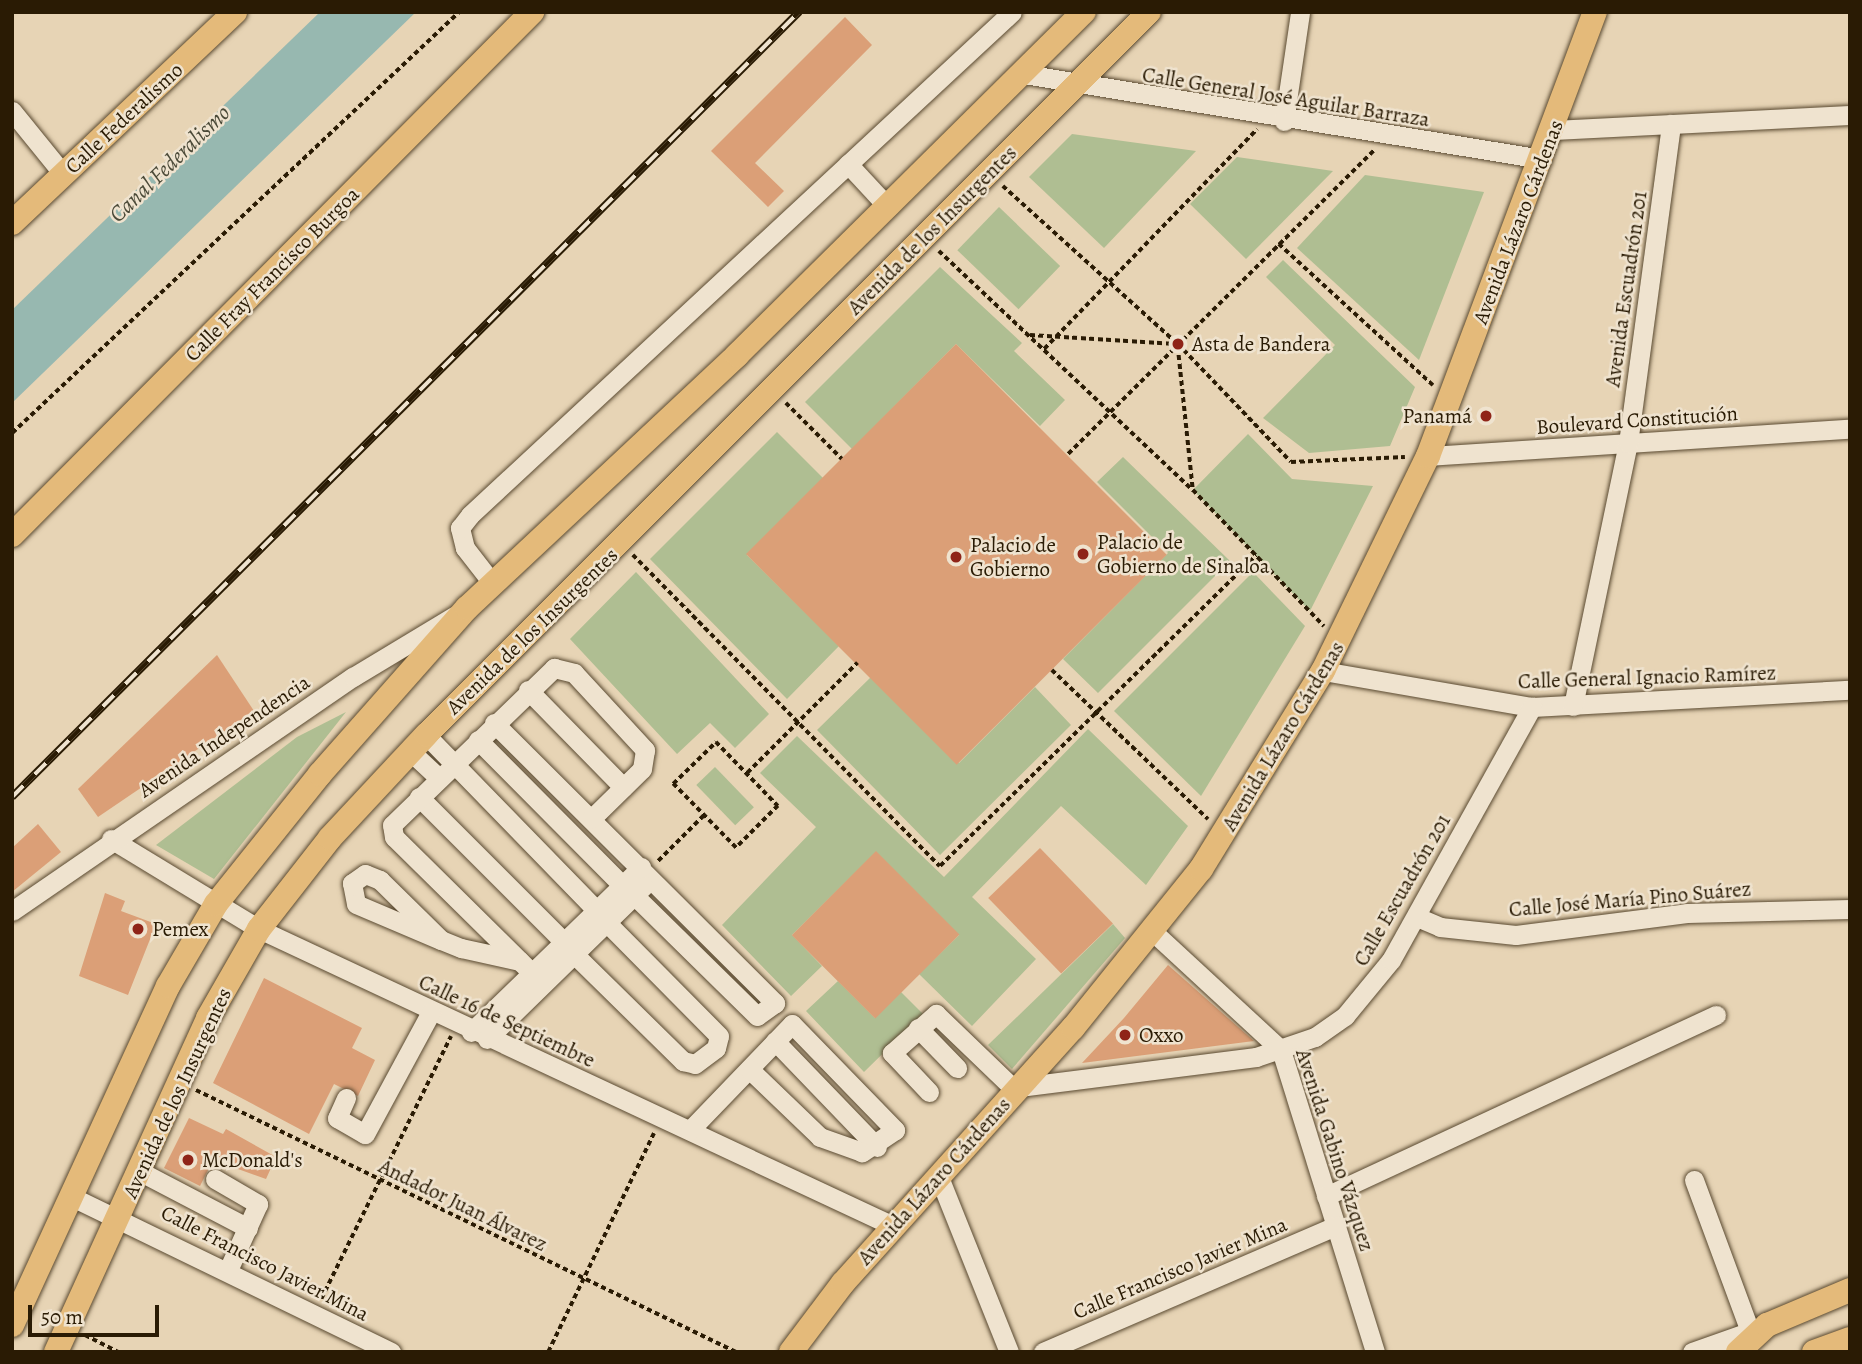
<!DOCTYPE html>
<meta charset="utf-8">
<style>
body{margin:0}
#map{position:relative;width:1862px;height:1364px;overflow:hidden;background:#e7d4b5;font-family:Alegreya,serif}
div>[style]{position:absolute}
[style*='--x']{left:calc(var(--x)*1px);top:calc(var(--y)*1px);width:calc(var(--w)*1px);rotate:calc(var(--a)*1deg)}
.green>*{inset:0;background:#afbe92;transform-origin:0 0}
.water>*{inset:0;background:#97b8b0}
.building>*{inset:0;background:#db9f77;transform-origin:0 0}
.path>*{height:3.5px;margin-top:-1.75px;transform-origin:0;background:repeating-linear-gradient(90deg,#2a1b04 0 5px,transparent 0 8.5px)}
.roads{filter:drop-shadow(0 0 2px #594930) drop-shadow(0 0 2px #594930)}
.minor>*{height:19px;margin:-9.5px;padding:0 9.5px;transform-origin:9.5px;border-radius:9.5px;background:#efe3cf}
.major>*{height:24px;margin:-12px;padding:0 12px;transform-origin:12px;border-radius:12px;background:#e4ba7a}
.rail>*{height:8px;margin-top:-4px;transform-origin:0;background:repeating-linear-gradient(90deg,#efe3cf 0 16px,#2a1b04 0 32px);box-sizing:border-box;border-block:2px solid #2a1b04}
.dots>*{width:19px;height:19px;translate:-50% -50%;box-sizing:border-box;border:4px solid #efe3cf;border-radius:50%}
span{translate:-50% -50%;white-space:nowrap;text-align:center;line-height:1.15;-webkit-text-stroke:5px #efe3cf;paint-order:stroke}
.street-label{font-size:21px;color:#2a1b04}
.poi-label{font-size:21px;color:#2a1b04}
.left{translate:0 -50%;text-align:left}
.right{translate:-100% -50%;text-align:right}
.water-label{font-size:23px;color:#4b4a38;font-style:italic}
.frame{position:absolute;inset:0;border:14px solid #2a1b04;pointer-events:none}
.scale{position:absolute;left:28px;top:1305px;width:131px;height:32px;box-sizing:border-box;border:4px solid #2a1b04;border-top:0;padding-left:9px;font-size:21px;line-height:24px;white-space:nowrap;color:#2a1b04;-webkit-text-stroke:5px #efe3cf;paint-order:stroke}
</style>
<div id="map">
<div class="green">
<i style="clip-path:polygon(1072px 134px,1196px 151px,1104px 248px,1029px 177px)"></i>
<i style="clip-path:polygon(1237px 157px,1333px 171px,1246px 259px,1190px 204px)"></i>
<i style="clip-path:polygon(1365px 175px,1484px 192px,1419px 360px,1297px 248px)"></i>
<i style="left:999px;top:207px;width:85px;height:60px;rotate:44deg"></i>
<i style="clip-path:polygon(1283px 260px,1415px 387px,1390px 446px,1309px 453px,1263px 418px,1335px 345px,1266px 277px)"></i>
<i style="clip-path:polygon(940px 267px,1022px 343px,1014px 351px,1065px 400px,1040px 426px,956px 344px,852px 449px,805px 402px)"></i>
<i style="clip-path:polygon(777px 432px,823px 478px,747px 555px,839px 646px,787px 699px,650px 559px)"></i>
<i style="clip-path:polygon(1248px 434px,1292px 479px,1373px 486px,1310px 611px,1193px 490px)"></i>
<i style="clip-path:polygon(1123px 457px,1230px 561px,1098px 693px,1063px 659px,1168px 553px,1097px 482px)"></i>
<i style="clip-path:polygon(636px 572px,769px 714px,735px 748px,710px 723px,677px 754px,570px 639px)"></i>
<i style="clip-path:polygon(1253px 572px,1305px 626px,1201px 796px,1114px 711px)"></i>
<i style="clip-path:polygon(871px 677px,959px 763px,1035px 687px,1071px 725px,940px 855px,817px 730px)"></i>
<i style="clip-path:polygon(346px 712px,214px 879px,156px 845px,297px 737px)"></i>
<i style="clip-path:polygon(1088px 729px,1188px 826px,1146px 885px,1061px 806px,972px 897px,1036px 959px,972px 1026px,919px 974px,959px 935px,876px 852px,792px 935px,822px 966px,791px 996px,722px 925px,816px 827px,760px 773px,797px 736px,944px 877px)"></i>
<i style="left:715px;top:767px;width:56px;height:26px;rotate:46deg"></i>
<i style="clip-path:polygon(1113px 924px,1125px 938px,1012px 1069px,988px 1045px)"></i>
<i style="clip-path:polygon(838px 981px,875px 1018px,901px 992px,923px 1014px,864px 1072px,806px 1011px)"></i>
</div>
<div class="water">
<i style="clip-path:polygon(320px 12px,416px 12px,12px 403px,12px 310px)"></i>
</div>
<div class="building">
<i style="clip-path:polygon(845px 17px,872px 45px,755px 163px,784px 191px,768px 207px,711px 151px)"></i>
<i style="left:956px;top:344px;width:298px;height:297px;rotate:45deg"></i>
<i style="clip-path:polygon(217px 655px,254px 711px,98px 817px,78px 789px)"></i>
<i style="clip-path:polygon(38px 824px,61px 852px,12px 892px,12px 848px)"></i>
<i style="left:1040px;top:848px;width:105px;height:72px;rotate:46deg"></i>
<i style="left:876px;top:851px;width:118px;height:119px;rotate:45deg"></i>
<i style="clip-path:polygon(105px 893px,125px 901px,121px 911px,156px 924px,128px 995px,79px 976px)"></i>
<i style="clip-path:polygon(1168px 965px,1254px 1041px,1082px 1063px,1124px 1018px)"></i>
<i style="clip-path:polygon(264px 978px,362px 1028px,352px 1048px,375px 1060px,358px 1096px,334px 1084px,309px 1134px,213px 1083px)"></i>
<i style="clip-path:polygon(189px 1118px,223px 1134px,226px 1129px,276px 1157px,266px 1179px,213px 1160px,200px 1186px,164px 1168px)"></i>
</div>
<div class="path">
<i style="--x:1003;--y:186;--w:236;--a:42.1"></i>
<i style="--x:1178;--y:344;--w:163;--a:46.2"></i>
<i style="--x:1291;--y:462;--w:114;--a:-2.5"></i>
<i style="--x:1279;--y:244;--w:209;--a:42.5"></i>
<i style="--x:939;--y:251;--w:349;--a:43.3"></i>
<i style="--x:1193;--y:490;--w:189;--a:46.1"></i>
<i style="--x:1030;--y:335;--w:146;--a:3.5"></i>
<i style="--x:1178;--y:347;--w:143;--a:84"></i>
<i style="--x:1044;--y:349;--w:306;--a:-45.9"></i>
<i style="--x:786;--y:403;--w:79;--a:45"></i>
<i style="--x:12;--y:433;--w:614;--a:-43.28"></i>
<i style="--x:1068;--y:454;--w:433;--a:-44.8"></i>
<i style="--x:633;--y:555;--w:437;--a:45.4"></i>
<i style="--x:940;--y:866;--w:443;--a:-44.5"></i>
<i style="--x:1052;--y:670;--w:216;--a:43.7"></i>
<i style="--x:716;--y:742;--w:89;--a:45.9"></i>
<i style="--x:778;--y:806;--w:59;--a:135"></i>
<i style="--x:736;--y:848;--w:90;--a:-134.5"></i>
<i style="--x:673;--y:784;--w:60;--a:-44.3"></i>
<i style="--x:747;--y:773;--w:156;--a:-45"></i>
<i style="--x:658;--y:861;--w:65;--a:-45"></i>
<i style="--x:196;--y:1090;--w:600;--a:25.88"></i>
<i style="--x:321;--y:1299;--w:293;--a:-63.7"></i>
<i style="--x:85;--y:1335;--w:38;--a:27"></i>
<i style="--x:548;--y:1352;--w:243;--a:-64.2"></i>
</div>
<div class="roads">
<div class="minor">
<i style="--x:1024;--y:74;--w:525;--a:9.32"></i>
<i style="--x:12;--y:111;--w:82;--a:50.9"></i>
<i style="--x:1284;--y:121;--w:110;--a:-81.6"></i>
<i style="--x:1553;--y:130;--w:297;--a:-2.9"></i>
<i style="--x:848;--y:164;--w:59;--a:47.1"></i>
<i style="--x:1428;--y:456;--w:423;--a:-3.7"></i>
<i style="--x:493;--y:584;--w:46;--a:-127.9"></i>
<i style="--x:465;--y:548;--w:21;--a:-104"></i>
<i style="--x:460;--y:528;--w:16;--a:-52"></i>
<i style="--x:470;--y:515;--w:739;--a:-42.86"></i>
<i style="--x:1323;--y:671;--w:212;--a:9.8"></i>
<i style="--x:1532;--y:707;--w:318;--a:-3.1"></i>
<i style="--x:528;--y:690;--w:136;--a:45.6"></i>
<i style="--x:1573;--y:706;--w:269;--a:-78.2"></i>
<i style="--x:1628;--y:443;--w:322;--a:-82.3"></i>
<i style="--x:494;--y:723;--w:397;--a:44.9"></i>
<i style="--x:775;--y:1003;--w:22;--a:144"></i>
<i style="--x:757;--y:1016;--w:173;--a:-135.5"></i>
<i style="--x:426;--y:735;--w:244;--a:45.8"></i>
<i style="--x:478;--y:740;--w:204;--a:45.2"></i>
<i style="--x:410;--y:751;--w:40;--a:43"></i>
<i style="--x:419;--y:797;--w:204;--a:45"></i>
<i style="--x:111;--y:839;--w:173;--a:31.3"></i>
<i style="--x:259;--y:929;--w:700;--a:25.1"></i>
<i style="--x:12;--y:911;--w:414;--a:-34.5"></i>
<i style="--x:353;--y:677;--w:118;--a:-31.1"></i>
<i style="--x:1417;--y:917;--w:25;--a:23"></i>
<i style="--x:1440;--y:927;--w:76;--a:6"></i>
<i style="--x:1516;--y:935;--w:172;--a:-7.3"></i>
<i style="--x:1687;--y:913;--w:163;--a:-1.4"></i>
<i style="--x:1151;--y:930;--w:177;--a:42.7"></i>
<i style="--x:1281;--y:1050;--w:316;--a:72.7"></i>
<i style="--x:441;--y:940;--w:86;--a:-135.5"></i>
<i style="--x:380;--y:880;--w:16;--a:-158"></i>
<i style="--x:365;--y:874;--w:16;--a:145"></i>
<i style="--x:352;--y:883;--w:21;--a:79"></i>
<i style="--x:356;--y:904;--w:92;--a:23"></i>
<i style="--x:441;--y:940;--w:22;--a:22"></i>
<i style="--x:461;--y:948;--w:60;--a:12.4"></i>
<i style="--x:574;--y:954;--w:153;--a:44.5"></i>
<i style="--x:683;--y:1061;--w:12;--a:14"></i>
<i style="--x:695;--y:1064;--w:26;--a:-37"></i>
<i style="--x:716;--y:1048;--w:12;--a:-76"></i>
<i style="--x:719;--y:1036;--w:161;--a:-134.7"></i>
<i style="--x:530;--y:971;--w:191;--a:-135.4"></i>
<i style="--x:394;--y:837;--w:12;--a:-99"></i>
<i style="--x:392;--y:825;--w:226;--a:-44.1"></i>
<i style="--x:554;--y:668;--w:21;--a:14"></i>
<i style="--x:574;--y:673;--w:105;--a:47.3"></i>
<i style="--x:645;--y:750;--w:19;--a:99"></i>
<i style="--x:642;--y:769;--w:71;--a:135.6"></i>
<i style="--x:918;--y:1028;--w:56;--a:45.7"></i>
<i style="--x:471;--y:1032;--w:237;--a:-44.1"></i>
<i style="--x:487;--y:1039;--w:219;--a:-44.3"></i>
<i style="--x:775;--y:1041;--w:147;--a:46.1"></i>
<i style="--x:1019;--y:1087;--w:239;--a:-7.2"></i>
<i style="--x:1256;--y:1057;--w:62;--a:-18.7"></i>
<i style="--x:1315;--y:1037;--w:37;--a:-35"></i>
<i style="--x:1345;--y:1016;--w:72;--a:-50.6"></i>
<i style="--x:1391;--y:960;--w:290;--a:-60.9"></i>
<i style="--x:929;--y:1092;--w:54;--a:-133.5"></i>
<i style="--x:892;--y:1053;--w:59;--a:-41.6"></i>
<i style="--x:936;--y:1014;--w:110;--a:43.9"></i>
<i style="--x:346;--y:1098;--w:22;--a:114"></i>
<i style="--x:337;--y:1118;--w:32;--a:30"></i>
<i style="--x:365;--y:1134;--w:139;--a:-61.6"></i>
<i style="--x:690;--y:1130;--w:147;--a:-46.1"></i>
<i style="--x:792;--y:1024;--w:148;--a:45.8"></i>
<i style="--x:895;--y:1130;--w:40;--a:146"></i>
<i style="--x:862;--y:1152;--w:45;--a:-160.3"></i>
<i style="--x:820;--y:1137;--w:98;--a:-136.2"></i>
<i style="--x:139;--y:1171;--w:123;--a:27.6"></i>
<i style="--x:939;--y:1177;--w:188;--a:68.2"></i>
<i style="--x:215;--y:1179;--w:50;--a:30.2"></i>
<i style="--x:258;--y:1204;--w:72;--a:114.4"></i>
<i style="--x:1694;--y:1180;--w:161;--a:69.7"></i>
<i style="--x:70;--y:1196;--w:357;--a:25.9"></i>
<i style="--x:1326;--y:1196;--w:430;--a:-24.9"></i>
<i style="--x:1043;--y:1352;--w:319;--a:-23.3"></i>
<i style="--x:1692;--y:1352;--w:72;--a:-19.4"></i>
</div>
<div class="major">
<i style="--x:12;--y:223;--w:307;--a:-43.4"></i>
<i style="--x:12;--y:535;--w:738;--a:-45.16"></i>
<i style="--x:12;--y:1325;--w:373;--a:-65.3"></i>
<i style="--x:168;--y:986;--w:95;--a:-59.7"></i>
<i style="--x:216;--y:904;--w:166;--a:-51.3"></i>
<i style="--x:320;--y:774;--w:222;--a:-48.5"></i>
<i style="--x:467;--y:608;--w:370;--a:-43.1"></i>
<i style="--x:737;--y:355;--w:488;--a:-44.7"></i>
<i style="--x:56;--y:1352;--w:367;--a:-65.5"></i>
<i style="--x:208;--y:1018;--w:103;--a:-60.2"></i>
<i style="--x:259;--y:929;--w:115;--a:-52"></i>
<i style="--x:330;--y:838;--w:141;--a:-47"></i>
<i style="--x:426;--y:735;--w:1022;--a:-45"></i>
<i style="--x:791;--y:1352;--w:86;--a:-53"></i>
<i style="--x:843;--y:1283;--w:343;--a:-48"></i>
<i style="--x:1073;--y:1028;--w:204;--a:-51.2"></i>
<i style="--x:1201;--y:869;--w:233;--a:-58.4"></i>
<i style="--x:1323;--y:671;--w:239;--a:-64"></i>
<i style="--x:1428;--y:456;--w:474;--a:-69.4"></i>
<i style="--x:1738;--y:1352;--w:40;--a:-43"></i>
<i style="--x:1767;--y:1325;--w:90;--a:-22.9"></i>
<i style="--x:1814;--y:1352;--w:38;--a:-20"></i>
</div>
</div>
<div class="rail">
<i style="--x:12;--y:797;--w:1112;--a:-44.93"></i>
</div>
<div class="dots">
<i style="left:1178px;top:344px;background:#8f2418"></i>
<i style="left:1486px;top:416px;background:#8f2418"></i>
<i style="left:1083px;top:554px;background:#8f2418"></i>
<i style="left:956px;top:557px;background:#8f2418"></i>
<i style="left:138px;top:929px;background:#8f2418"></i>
<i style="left:1125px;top:1035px;background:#8f2418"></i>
<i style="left:188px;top:1160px;background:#8f2418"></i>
</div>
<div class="street-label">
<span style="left:1286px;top:97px;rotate:9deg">Calle General José Aguilar Barraza</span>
<span style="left:124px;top:118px;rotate:-43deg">Calle Federalismo</span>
<span style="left:1518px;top:222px;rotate:-69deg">Avenida Lázaro Cárdenas</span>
<span style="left:932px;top:230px;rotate:-45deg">Avenida de los Insurgentes</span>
<span style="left:272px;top:274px;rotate:-45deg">Calle Fray Francisco Burgoa</span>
<span style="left:1626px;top:289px;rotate:-82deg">Avenida Escuadrón 201</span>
<span style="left:1637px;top:420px;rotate:-4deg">Boulevard Constitución</span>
<span style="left:532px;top:631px;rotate:-44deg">Avenida de los Insurgentes</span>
<span style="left:1647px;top:677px;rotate:-2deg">Calle General Ignacio Ramírez</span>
<span style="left:224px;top:736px;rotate:-34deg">Avenida Independencia</span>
<span style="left:1283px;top:736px;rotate:-59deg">Avenida Lázaro Cárdenas</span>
<span style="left:1402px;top:890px;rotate:-60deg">Calle Escuadrón 201</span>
<span style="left:1630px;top:899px;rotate:-5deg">Calle José María Pino Suárez</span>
<span style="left:507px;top:1021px;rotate:25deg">Calle 16 de Septiembre</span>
<span style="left:177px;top:1093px;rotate:-65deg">Avenida de los Insurgentes</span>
<span style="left:1335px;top:1150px;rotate:72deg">Avenida Gabino Vázquez</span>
<span style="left:934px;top:1181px;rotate:-48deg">Avenida Lázaro Cárdenas</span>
<span style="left:463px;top:1205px;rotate:26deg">Andador Juan Álvarez</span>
<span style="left:265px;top:1263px;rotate:27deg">Calle Francisco Javier Mina</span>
<span style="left:1180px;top:1268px;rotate:-23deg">Calle Francisco Javier Mina</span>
</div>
<div class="poi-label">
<span class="left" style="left:1192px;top:344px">Asta de Bandera</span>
<span class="right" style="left:1472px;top:416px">Panamá</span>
<span class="left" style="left:1097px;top:554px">Palacio de<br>Gobierno de Sinaloa</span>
<span class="left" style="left:970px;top:557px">Palacio de<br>Gobierno</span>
<span class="left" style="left:152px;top:929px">Pemex</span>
<span class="left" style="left:1139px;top:1035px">Oxxo</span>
<span class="left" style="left:202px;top:1160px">McDonald's</span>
</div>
<div class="water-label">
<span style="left:170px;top:164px;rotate:-44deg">Canal Federalismo</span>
</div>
<div class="frame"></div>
<div class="scale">50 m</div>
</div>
